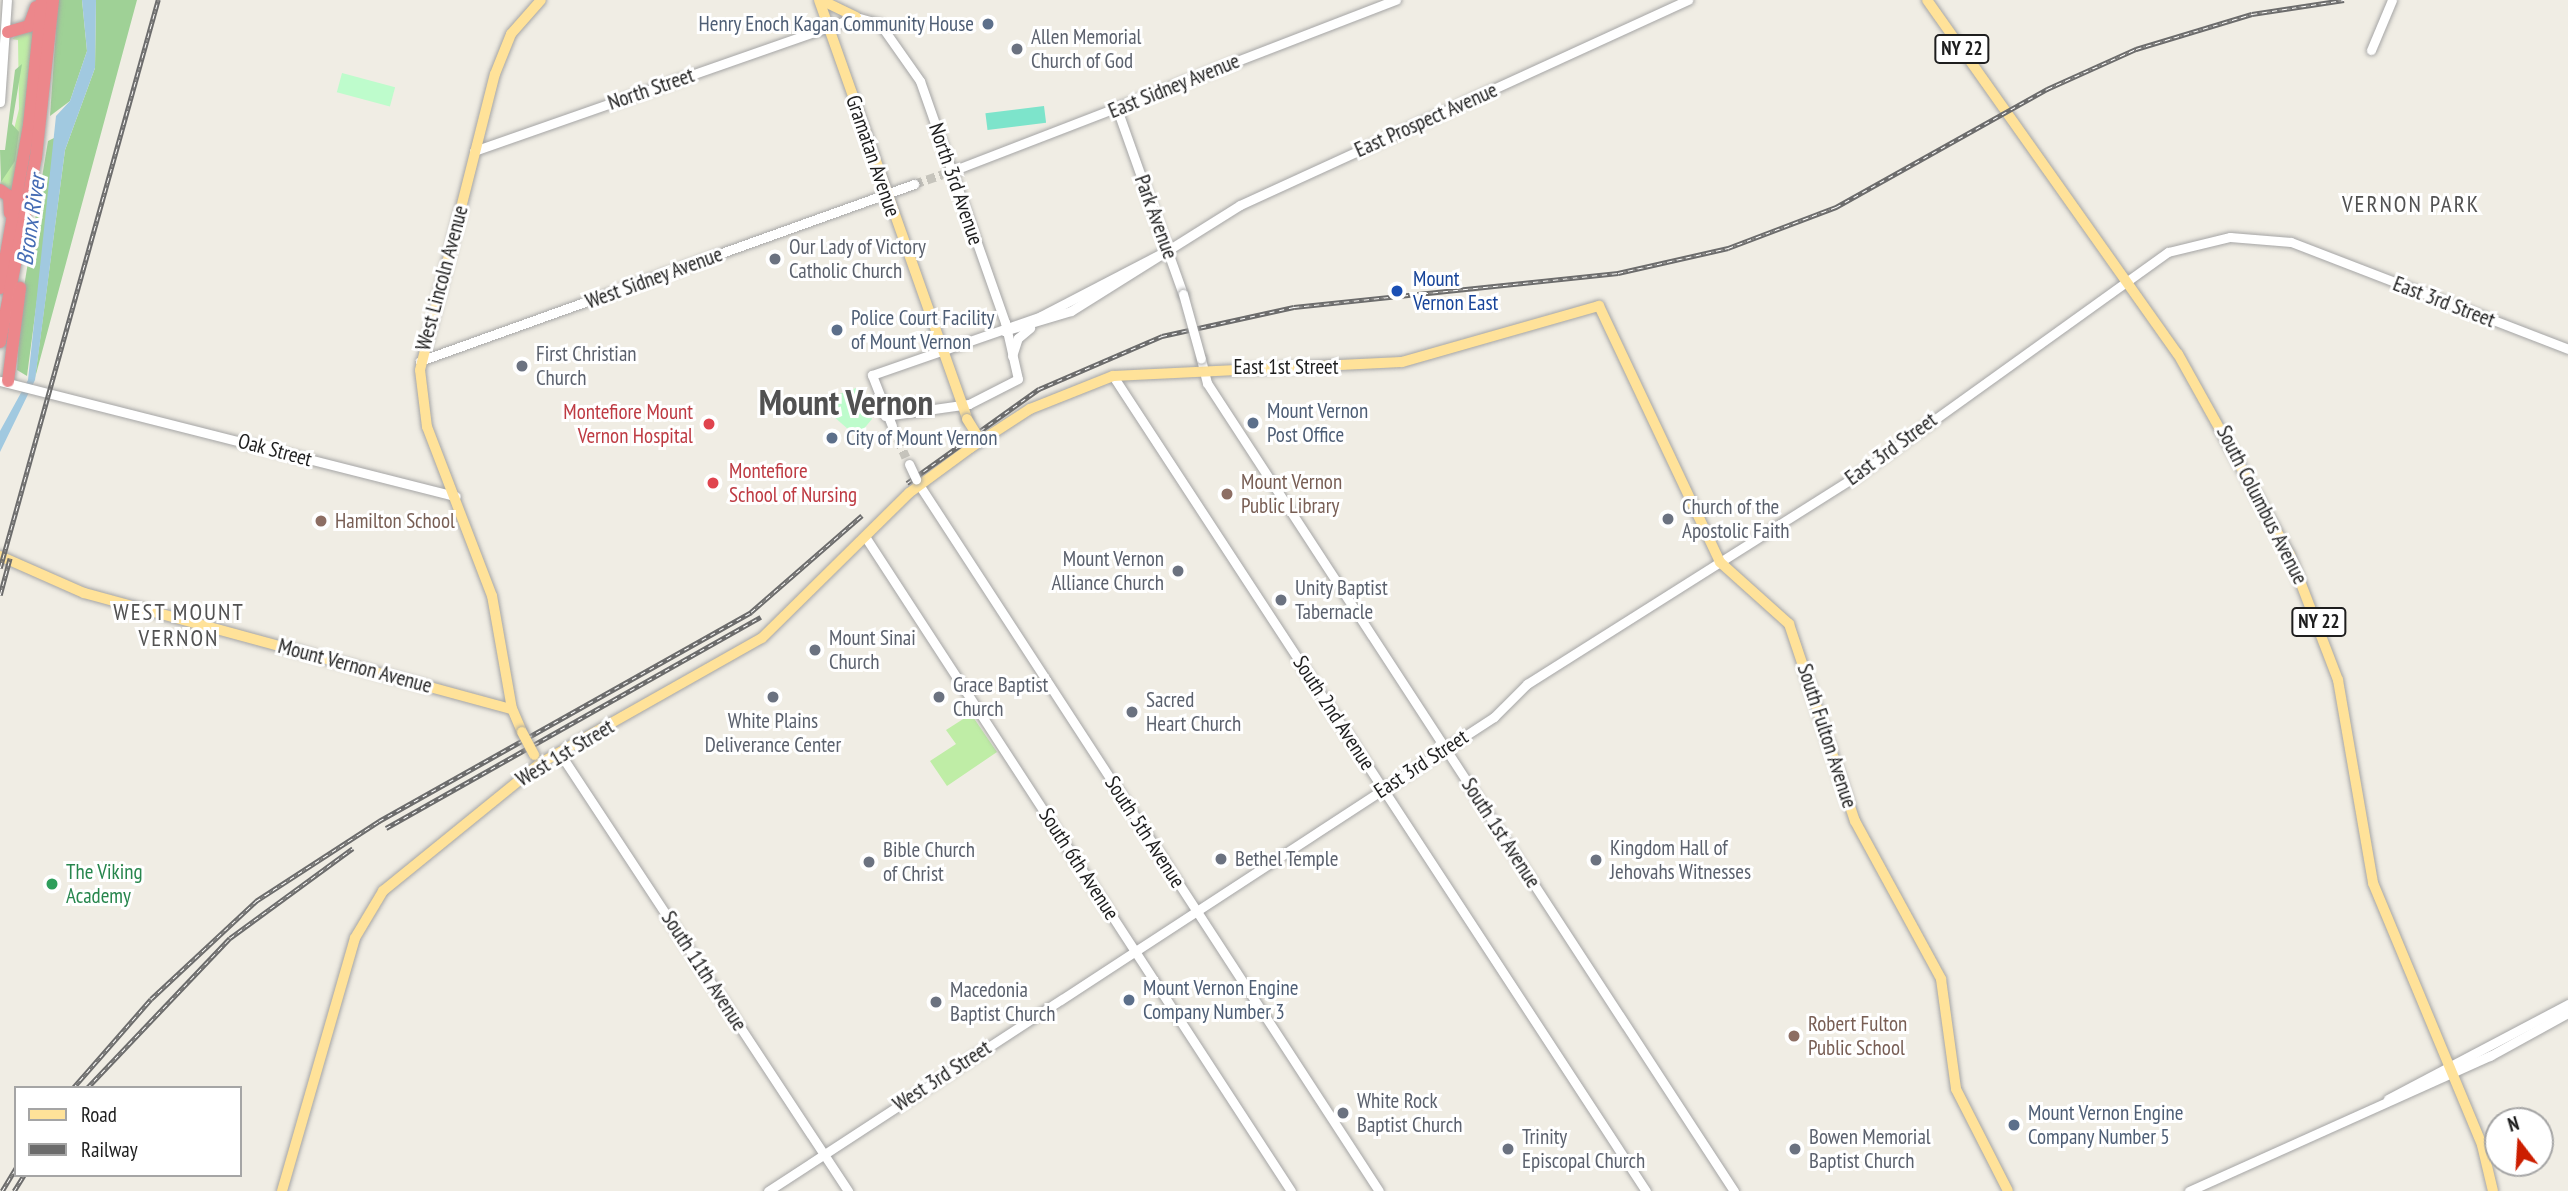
<!DOCTYPE html>
<style>
body{margin:0}
#map{position:relative;width:2568px;height:1191px;overflow:hidden;background:#f0ede4;font-family:"PT Sans Narrow",sans-serif}
div>[style]{position:absolute}
[style*='--x']{left:calc(var(--x)*1px);top:calc(var(--y)*1px);width:calc(var(--w)*1px);rotate:calc(var(--a)*1deg)}
.grass>*{inset:0;background:#bfeda6}
.forest>*{inset:0;background:#9fd196}
.park>*{inset:0;background:#befccc;transform-origin:0 0}
.pitch>*{inset:0;background:#7de4cb;transform-origin:0 0}
.water>*{inset:0;background:#a1c9e0}
.minor-tunnel>*{height:9px;margin-top:-4.5px;transform-origin:0;background:repeating-linear-gradient(90deg,#c6c4bc 0 9px,transparent 0 13.5px)}
.roads{filter:drop-shadow(0 0 2px #a5a5a5) drop-shadow(0 0 2px #a5a5a5)}
.minor>*{height:9px;margin:-4.5px;padding:0 4.5px;transform-origin:4.5px;border-radius:4.5px;background:#fff}
.major>*{height:10px;margin:-5px;padding:0 5px;transform-origin:5px;border-radius:5px;background:#ffe299}
.highway>*{height:12px;margin:-6px;padding:0 6px;transform-origin:6px;border-radius:6px;background:#ec878b}
.rail>*{height:4.5px;margin-top:-2.25px;transform-origin:0;background:repeating-linear-gradient(90deg,#fff 0 5px,#6c6c6c 0 10px);box-sizing:border-box;border-block:2px solid #6c6c6c}
.bridges{filter:drop-shadow(0 0 2px #a5a5a5) drop-shadow(0 0 2px #a5a5a5)}
.minor-bridge>*{height:9px;margin:-4.5px;padding:0 4.5px;transform-origin:4.5px;border-radius:4.5px;background:#fff}
.major-bridge>*{height:10px;margin:-5px;padding:0 5px;transform-origin:5px;border-radius:5px;background:#ffe299}
.dots>*{width:19px;height:19px;translate:-50% -50%;box-sizing:border-box;border:4px solid #fff;border-radius:50%}
span{translate:-50% -50%;white-space:nowrap;text-align:center;line-height:1.15;-webkit-text-stroke:6px #fff;paint-order:stroke}
.shield-label span{padding:2px 5px;background:#fff;border:2px solid;border-radius:5px;-webkit-text-stroke-width:0}
.shield-label{font-size:19px;color:#1e1e1e;font-weight:700}
.service-label{font-size:21px;color:#4e5e75}
.right{translate:-100% -50%;text-align:right}
.left{translate:0 -50%;text-align:left}
.worship-label{font-size:21px;color:#5b616d}
.street-label{font-size:21px;color:#1e1e1e}
.transit-label{font-size:21px;color:#164399}
.health-label{font-size:21px;color:#be3a42}
.education-label{font-size:21px;color:#785e54}
.leisure-label{font-size:21px;color:#27864d}
.neighbourhood-label{font-size:23px;color:#515151;letter-spacing:2px}
.water-label{font-size:23px;color:#456cb4;font-style:italic}
.town-label{font-size:35px;color:#515151;font-weight:700}
.legend{position:absolute;left:14px;top:1086px;width:228px;height:91px;box-sizing:border-box;background:#fff;border:2px solid #a5a5a5;margin:0;padding:9px 12px;list-style:none;font-size:21px;color:#1e1e1e}
.legend li{display:flex;align-items:center;gap:14px;height:35px}
.legend b{width:35px;border:2px solid #a5a5a5}
.north{position:absolute;left:2484px;top:1107px;width:70px;height:70px;box-sizing:border-box;background:#fff;border:2px solid #a5a5a5;border-radius:50%;rotate:343deg;font-size:19px;font-weight:700;line-height:28px;text-align:center;color:#1e1e1e}
.north::after{content:'';display:block;margin:auto;width:24px;height:32px;background:#cc1e00;clip-path:polygon(50% 0,100% 100%,50% 72%,0 100%)}
</style>
<div id="map">
<div class="grass">
<i style="clip-path:polygon(35px 22px,23px 133px,13px 193px,0 186px,19px 109px,18px 40px,12px 39px)"></i>
<i style="clip-path:polygon(971px 714px,997px 752px,947px 786px,930px 761px,956px 744px,946px 730px)"></i>
</div>
<div class="forest">
<i style="clip-path:polygon(58px 0,82px 0,87px 51px,70px 101px,50px 116px)"></i>
<i style="clip-path:polygon(96px 0,137px 0,35px 378px,65px 150px,95px 68px)"></i>
<i style="clip-path:polygon(22px 64px,12px 124px,19px 132px,15px 161px,1px 182px,0 150px,5px 150px,15px 70px)"></i>
<i style="clip-path:polygon(54px 138px,54px 171px,27px 376px,17px 370px,21px 305px,48px 141px)"></i>
</div>
<div class="park">
<i style="left:342px;top:73px;width:55px;height:20px;rotate:15deg"></i>
<i style="clip-path:polygon(859px 387px,872px 419px,857px 437px,817px 402px)"></i>
</div>
<div class="pitch">
<i style="left:1044px;top:106px;width:17px;height:59px;rotate:83deg"></i>
</div>
<div class="water">
<i style="clip-path:polygon(82px 0,96px 0,95px 68px,65px 150px,35px 380px,0 452px,0 431px,28px 380px,56px 116px,70px 101px,87px 51px)"></i>
</div>
<div class="minor-tunnel">
<i style="--x:914;--y:184;--w:40;--a:-18.9"></i>
<i style="--x:892;--y:426;--w:34;--a:66"></i>
</div>
<div class="roads">
<div class="minor">
<i style="--x:2371;--y:50;--w:54;--a:-67.2"></i>
<i style="--x:0;--y:102;--w:102;--a:-86.1"></i>
<i style="--x:1117;--y:109;--w:196;--a:70.4"></i>
<i style="--x:474;--y:151;--w:405;--a:-19.3"></i>
<i style="--x:856;--y:17;--w:25;--a:16"></i>
<i style="--x:880;--y:24;--w:70;--a:54.9"></i>
<i style="--x:920;--y:81;--w:256;--a:70.6"></i>
<i style="--x:1005;--y:322;--w:58;--a:77.2"></i>
<i style="--x:1018;--y:379;--w:55;--a:153"></i>
<i style="--x:969;--y:404;--w:85;--a:171.9"></i>
<i style="--x:952;--y:171;--w:476;--a:-21.1"></i>
<i style="--x:1004;--y:331;--w:70;--a:-16.6"></i>
<i style="--x:1071;--y:311;--w:199;--a:-32.1"></i>
<i style="--x:1240;--y:205;--w:493;--a:-24.6"></i>
<i style="--x:1012;--y:356;--w:19;--a:-72"></i>
<i style="--x:1018;--y:338;--w:16;--a:-40"></i>
<i style="--x:1201;--y:359;--w:25;--a:76"></i>
<i style="--x:1207;--y:383;--w:965;--a:56.89"></i>
<i style="--x:420;--y:361;--w:525;--a:-19.71"></i>
<i style="--x:1113;--y:376;--w:974;--a:56.82"></i>
<i style="--x:0;--y:381;--w:470;--a:14.2"></i>
<i style="--x:892;--y:426;--w:55;--a:-111.4"></i>
<i style="--x:872;--y:375;--w:179;--a:-19.2"></i>
<i style="--x:1041;--y:316;--w:143;--a:-27.5"></i>
<i style="--x:916;--y:480;--w:848;--a:56.93"></i>
<i style="--x:866;--y:538;--w:779;--a:56.94"></i>
<i style="--x:559;--y:752;--w:526;--a:56.64"></i>
<i style="--x:2388;--y:1099;--w:204;--a:-27.8"></i>
<i style="--x:768;--y:1191;--w:867;--a:-33.14"></i>
<i style="--x:1494;--y:717;--w:47;--a:-45"></i>
<i style="--x:1527;--y:684;--w:389;--a:-32.3"></i>
<i style="--x:1856;--y:476;--w:384;--a:-35.7"></i>
<i style="--x:2168;--y:252;--w:64;--a:-13.6"></i>
<i style="--x:2230;--y:237;--w:61;--a:4.7"></i>
<i style="--x:2291;--y:242;--w:297;--a:21.1"></i>
<i style="--x:2189;--y:1191;--w:330;--a:-24.2"></i>
<i style="--x:2490;--y:1056;--w:89;--a:-28.9"></i>
</div>
<div class="major">
<i style="--x:819;--y:0;--w:444;--a:70.5"></i>
<i style="--x:821;--y:0;--w:39;--a:26"></i>
<i style="--x:1927;--y:0;--w:434;--a:54.7"></i>
<i style="--x:2178;--y:354;--w:230;--a:60.9"></i>
<i style="--x:2290;--y:555;--w:134;--a:69"></i>
<i style="--x:2338;--y:680;--w:206;--a:80.2"></i>
<i style="--x:2373;--y:883;--w:284;--a:67.4"></i>
<i style="--x:2482;--y:1145;--w:47;--a:76.6"></i>
<i style="--x:0;--y:556;--w:92;--a:23.8"></i>
<i style="--x:84;--y:593;--w:443;--a:15.2"></i>
<i style="--x:522;--y:732;--w:25;--a:-113"></i>
<i style="--x:512;--y:709;--w:115;--a:-100"></i>
<i style="--x:492;--y:596;--w:181;--a:-111"></i>
<i style="--x:427;--y:427;--w:57;--a:-97"></i>
<i style="--x:420;--y:370;--w:305;--a:-75.8"></i>
<i style="--x:495;--y:74;--w:43;--a:-68.2"></i>
<i style="--x:511;--y:34;--w:45;--a:-48.6"></i>
<i style="--x:282;--y:1191;--w:263;--a:-73.9"></i>
<i style="--x:355;--y:938;--w:55;--a:-59.2"></i>
<i style="--x:383;--y:891;--w:201;--a:-39.1"></i>
<i style="--x:539;--y:764;--w:256;--a:-29.5"></i>
<i style="--x:762;--y:638;--w:206;--a:-44.6"></i>
<i style="--x:909;--y:493;--w:76;--a:-36.4"></i>
<i style="--x:970;--y:448;--w:72;--a:-33"></i>
<i style="--x:1030;--y:409;--w:89;--a:-21.7"></i>
<i style="--x:1113;--y:376;--w:289;--a:-2.8"></i>
<i style="--x:1402;--y:362;--w:205;--a:-15.9"></i>
<i style="--x:1599;--y:306;--w:283;--a:64.7"></i>
<i style="--x:1720;--y:562;--w:93;--a:41.9"></i>
<i style="--x:1789;--y:624;--w:208;--a:71.5"></i>
<i style="--x:1855;--y:821;--w:180;--a:61.4"></i>
<i style="--x:1941;--y:979;--w:111;--a:82.2"></i>
<i style="--x:1956;--y:1089;--w:114;--a:63"></i>
</div>
<div class="highway">
<i style="--x:8;--y:32;--w:22;--a:-16"></i>
<i style="--x:29;--y:26;--w:20;--a:-70"></i>
<i style="--x:0;--y:190;--w:11;--a:34"></i>
<i style="--x:9;--y:196;--w:17;--a:87"></i>
<i style="--x:0;--y:288;--w:166;--a:-79.9"></i>
<i style="--x:29;--y:125;--w:126;--a:-84.1"></i>
<i style="--x:0;--y:342;--w:188;--a:-79"></i>
<i style="--x:36;--y:157;--w:158;--a:-83.8"></i>
<i style="--x:8;--y:381;--w:94;--a:-82.6"></i>
</div>
</div>
<div class="rail">
<i style="--x:907;--y:483;--w:162;--a:-35.5"></i>
<i style="--x:1039;--y:389;--w:134;--a:-23.3"></i>
<i style="--x:1162;--y:336;--w:135;--a:-12.4"></i>
<i style="--x:1294;--y:307;--w:326;--a:-6"></i>
<i style="--x:1618;--y:273;--w:113;--a:-12.8"></i>
<i style="--x:1728;--y:248;--w:116;--a:-20.8"></i>
<i style="--x:1836;--y:207;--w:242;--a:-29.2"></i>
<i style="--x:2047;--y:89;--w:98;--a:-24.2"></i>
<i style="--x:2136;--y:49;--w:121;--a:-16.8"></i>
<i style="--x:2252;--y:14;--w:93;--a:-8.7"></i>
<i style="--x:0;--y:568;--w:590;--a:-74.46"></i>
<i style="--x:0;--y:595;--w:38;--a:-75"></i>
<i style="--x:386;--y:828;--w:430;--a:-29.4"></i>
<i style="--x:73;--y:1088;--w:118;--a:-48.8"></i>
<i style="--x:151;--y:999;--w:144;--a:-43"></i>
<i style="--x:256;--y:901;--w:147;--a:-33"></i>
<i style="--x:379;--y:821;--w:427;--a:-29.3"></i>
<i style="--x:751;--y:612;--w:147;--a:-41.1"></i>
<i style="--x:87;--y:1088;--w:207;--a:-46.4"></i>
<i style="--x:230;--y:938;--w:152;--a:-36.2"></i>
<i style="--x:2;--y:1191;--w:27;--a:-59"></i>
<i style="--x:14;--y:1191;--w:19;--a:-58"></i>
</div>
<div class="bridges">
<div class="minor-bridge">
<i style="--x:1183;--y:294;--w:67;--a:74.5"></i>
<i style="--x:909;--y:464;--w:17;--a:65"></i>
</div>
<div class="major-bridge">
<i style="--x:967;--y:419;--w:19;--a:58"></i>
<i style="--x:522;--y:732;--w:26;--a:62"></i>
</div>
</div>
<div class="dots">
<i style="left:988px;top:24px;background:#5c6f8a"></i>
<i style="left:1017px;top:49px;background:#6b7280"></i>
<i style="left:775px;top:259px;background:#6b7280"></i>
<i style="left:1397px;top:291px;background:#1a4fb4"></i>
<i style="left:837px;top:330px;background:#5c6f8a"></i>
<i style="left:522px;top:366px;background:#6b7280"></i>
<i style="left:1253px;top:423px;background:#5c6f8a"></i>
<i style="left:709px;top:424px;background:#e0444e"></i>
<i style="left:832px;top:438px;background:#5c6f8a"></i>
<i style="left:713px;top:483px;background:#e0444e"></i>
<i style="left:1227px;top:494px;background:#8d6e63"></i>
<i style="left:1668px;top:519px;background:#6b7280"></i>
<i style="left:321px;top:521px;background:#8d6e63"></i>
<i style="left:1178px;top:571px;background:#6b7280"></i>
<i style="left:1281px;top:600px;background:#6b7280"></i>
<i style="left:815px;top:650px;background:#6b7280"></i>
<i style="left:773px;top:697px;background:#6b7280"></i>
<i style="left:939px;top:697px;background:#6b7280"></i>
<i style="left:1132px;top:712px;background:#6b7280"></i>
<i style="left:1221px;top:859px;background:#6b7280"></i>
<i style="left:1596px;top:860px;background:#6b7280"></i>
<i style="left:869px;top:862px;background:#6b7280"></i>
<i style="left:52px;top:884px;background:#2e9e5b"></i>
<i style="left:1129px;top:1000px;background:#5c6f8a"></i>
<i style="left:936px;top:1002px;background:#6b7280"></i>
<i style="left:1794px;top:1036px;background:#8d6e63"></i>
<i style="left:1343px;top:1113px;background:#6b7280"></i>
<i style="left:2014px;top:1125px;background:#5c6f8a"></i>
<i style="left:1508px;top:1149px;background:#6b7280"></i>
<i style="left:1795px;top:1149px;background:#6b7280"></i>
</div>
<div class="shield-label">
<span style="left:1962px;top:49px">NY 22</span>
<span style="left:2319px;top:622px">NY 22</span>
</div>
<div class="service-label">
<span class="right" style="left:974px;top:24px">Henry Enoch Kagan Community House</span>
<span class="left" style="left:851px;top:330px">Police Court Facility<br>of Mount Vernon</span>
<span class="left" style="left:1267px;top:423px">Mount Vernon<br>Post Office</span>
<span class="left" style="left:846px;top:438px">City of Mount Vernon</span>
<span class="left" style="left:1143px;top:1000px">Mount Vernon Engine<br>Company Number 3</span>
<span class="left" style="left:2028px;top:1125px">Mount Vernon Engine<br>Company Number 5</span>
</div>
<div class="worship-label">
<span class="left" style="left:1031px;top:49px">Allen Memorial<br>Church of God</span>
<span class="left" style="left:789px;top:259px">Our Lady of Victory<br>Catholic Church</span>
<span class="left" style="left:536px;top:366px">First Christian<br>Church</span>
<span class="left" style="left:1682px;top:519px">Church of the<br>Apostolic Faith</span>
<span class="right" style="left:1164px;top:571px">Mount Vernon<br>Alliance Church</span>
<span class="left" style="left:1295px;top:600px">Unity Baptist<br>Tabernacle</span>
<span class="left" style="left:829px;top:650px">Mount Sinai<br>Church</span>
<span class="left" style="left:953px;top:697px">Grace Baptist<br>Church</span>
<span class="left" style="left:1146px;top:712px">Sacred<br>Heart Church</span>
<span style="left:773px;top:733px">White Plains<br>Deliverance Center</span>
<span class="left" style="left:1610px;top:860px">Kingdom Hall of<br>Jehovahs Witnesses</span>
<span class="left" style="left:883px;top:862px">Bible Church<br>of Christ</span>
<span class="left" style="left:1235px;top:859px">Bethel Temple</span>
<span class="left" style="left:950px;top:1002px">Macedonia<br>Baptist Church</span>
<span class="left" style="left:1357px;top:1113px">White Rock<br>Baptist Church</span>
<span class="left" style="left:1522px;top:1149px">Trinity<br>Episcopal Church</span>
<span class="left" style="left:1809px;top:1149px">Bowen Memorial<br>Baptist Church</span>
</div>
<div class="street-label">
<span style="left:1174px;top:86px;rotate:-22deg">East Sidney Avenue</span>
<span style="left:651px;top:89px;rotate:-19deg">North Street</span>
<span style="left:1426px;top:120px;rotate:-24deg">East Prospect Avenue</span>
<span style="left:873px;top:156px;rotate:71deg">Gramatan Avenue</span>
<span style="left:956px;top:184px;rotate:71deg">North 3rd Avenue</span>
<span style="left:1156px;top:217px;rotate:70deg">Park Avenue</span>
<span style="left:442px;top:278px;rotate:-75deg">West Lincoln Avenue</span>
<span style="left:654px;top:278px;rotate:-20deg">West Sidney Avenue</span>
<span style="left:2444px;top:302px;rotate:21deg">East 3rd Street</span>
<span style="left:1286px;top:367px">East 1st Street</span>
<span style="left:1891px;top:449px;rotate:-36deg">East 3rd Street</span>
<span style="left:275px;top:450px;rotate:15deg">Oak Street</span>
<span style="left:2262px;top:505px;rotate:63deg">South Columbus Avenue</span>
<span style="left:355px;top:666px;rotate:15deg">Mount Vernon Avenue</span>
<span style="left:1334px;top:713px;rotate:57deg">South 2nd Avenue</span>
<span style="left:1827px;top:736px;rotate:72deg">South Fulton Avenue</span>
<span style="left:565px;top:753px;rotate:-31deg">West 1st Street</span>
<span style="left:1421px;top:764px;rotate:-33deg">East 3rd Street</span>
<span style="left:1145px;top:832px;rotate:57deg">South 5th Avenue</span>
<span style="left:1501px;top:833px;rotate:57deg">South 1st Avenue</span>
<span style="left:1079px;top:864px;rotate:57deg">South 6th Avenue</span>
<span style="left:704px;top:971px;rotate:57deg">South 11th Avenue</span>
<span style="left:942px;top:1076px;rotate:-33deg">West 3rd Street</span>
</div>
<div class="transit-label">
<span class="left" style="left:1413px;top:291px">Mount<br>Vernon East</span>
</div>
<div class="health-label">
<span class="right" style="left:693px;top:424px">Montefiore Mount<br>Vernon Hospital</span>
<span class="left" style="left:729px;top:483px">Montefiore<br>School of Nursing</span>
</div>
<div class="education-label">
<span class="left" style="left:1241px;top:494px">Mount Vernon<br>Public Library</span>
<span class="left" style="left:335px;top:521px">Hamilton School</span>
<span class="left" style="left:1808px;top:1036px">Robert Fulton<br>Public School</span>
</div>
<div class="leisure-label">
<span class="left" style="left:66px;top:884px">The Viking<br>Academy</span>
</div>
<div class="neighbourhood-label">
<span style="left:2411px;top:204px">VERNON PARK</span>
<span style="left:179px;top:625px">WEST MOUNT<br>VERNON</span>
</div>
<div class="water-label">
<span style="left:31px;top:220px;rotate:-82deg">Bronx River</span>
</div>
<div class="town-label">
<span style="left:846px;top:402px">Mount Vernon</span>
</div>
<ul class="legend">
<li><b style="height:9px;background:#ffe299"></b>Road</li>
<li><b style="height:9px;background:#6c6c6c"></b>Railway</li>
</ul>
<div class="north">N</div>
</div>
